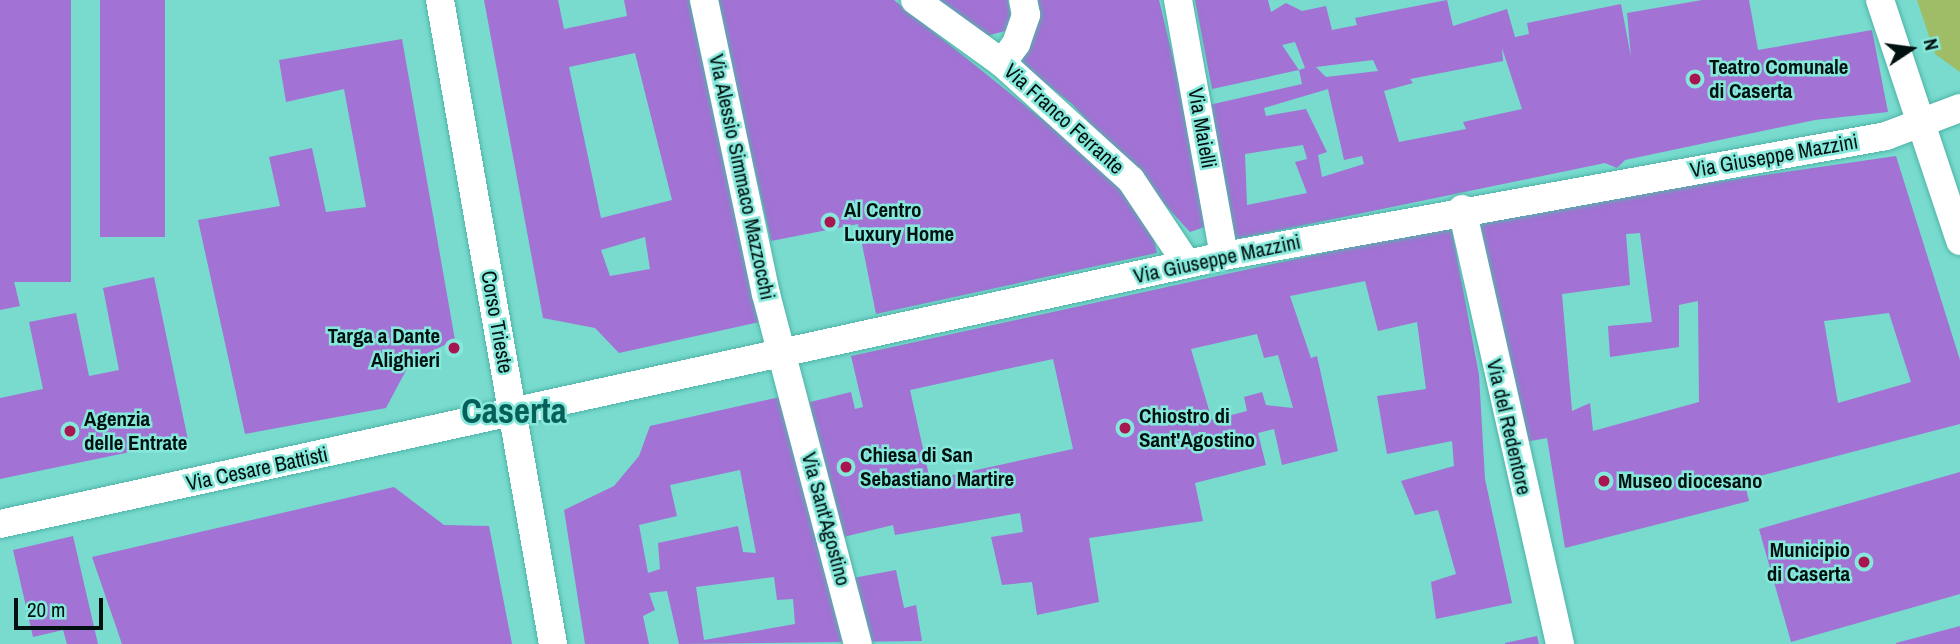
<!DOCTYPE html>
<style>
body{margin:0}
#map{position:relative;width:1960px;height:644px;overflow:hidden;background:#78dbce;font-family:"Archivo Narrow",sans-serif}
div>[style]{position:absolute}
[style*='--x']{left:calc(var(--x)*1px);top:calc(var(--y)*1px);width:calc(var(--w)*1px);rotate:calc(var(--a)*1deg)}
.green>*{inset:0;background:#9ebd66}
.building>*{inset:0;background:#a272d4;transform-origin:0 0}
.roads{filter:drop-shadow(0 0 2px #4fb3a8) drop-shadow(0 0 2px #4fb3a8)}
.minor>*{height:28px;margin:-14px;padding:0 14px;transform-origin:14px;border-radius:14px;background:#fff}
.dots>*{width:19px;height:19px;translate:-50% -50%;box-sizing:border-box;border:4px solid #86e8db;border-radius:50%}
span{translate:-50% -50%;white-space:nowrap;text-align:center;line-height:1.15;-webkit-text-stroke:5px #86e8db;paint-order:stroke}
.poi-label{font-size:21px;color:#00110f;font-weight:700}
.left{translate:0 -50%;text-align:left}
.right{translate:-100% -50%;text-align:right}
.street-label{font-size:21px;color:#00110f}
.town-label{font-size:35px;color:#066059;font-weight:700}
.north{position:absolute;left:1876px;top:14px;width:70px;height:70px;-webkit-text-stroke:5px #86e8db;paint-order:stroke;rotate:77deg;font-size:19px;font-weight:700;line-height:28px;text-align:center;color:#00110f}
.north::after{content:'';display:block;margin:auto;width:24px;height:32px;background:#00110f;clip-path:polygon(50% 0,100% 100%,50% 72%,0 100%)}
.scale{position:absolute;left:14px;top:598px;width:89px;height:32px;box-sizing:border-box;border:4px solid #00110f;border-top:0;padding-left:9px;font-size:21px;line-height:24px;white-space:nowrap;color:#00110f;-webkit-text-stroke:5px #86e8db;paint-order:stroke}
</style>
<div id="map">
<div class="green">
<i style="clip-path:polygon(1917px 0,1960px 0,1960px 72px,1935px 54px)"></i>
</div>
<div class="building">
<i style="left:0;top:0;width:71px;height:282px"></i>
<i style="left:100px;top:0;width:65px;height:237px"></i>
<i style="clip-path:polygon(evenodd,484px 0,558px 0,564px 29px,627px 16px,624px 0,693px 0,768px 320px,619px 353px,595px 328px,543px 318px,484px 0,635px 53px,672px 200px,601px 218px,569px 67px,635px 53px,484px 0,645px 237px,650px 269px,610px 276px,601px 250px,645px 237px)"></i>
<i style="clip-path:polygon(716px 0,894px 0,1108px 172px,1149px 217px,1157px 253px,876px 314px,858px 224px,771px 241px)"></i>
<i style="clip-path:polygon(926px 0,1008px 0,1013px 29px,975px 39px)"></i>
<i style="clip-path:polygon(1031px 0,1159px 0,1213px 224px,1190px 232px,1072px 104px,1016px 60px)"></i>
<i style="clip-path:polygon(evenodd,1195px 0,1268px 0,1271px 12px,1286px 3px,1302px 11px,1326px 6px,1332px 30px,1357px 25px,1355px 18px,1447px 0,1453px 26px,1507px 9px,1515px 37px,1529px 34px,1527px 23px,1621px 4px,1631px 57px,1627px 13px,1702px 0,1749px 0,1758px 50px,1872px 30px,1888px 112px,1815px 120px,1625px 160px,1617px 168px,1605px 163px,1227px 241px,1209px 105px,1302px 84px,1299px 70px,1305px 68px,1295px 42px,1282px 45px,1299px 70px,1212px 89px,1195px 0,1502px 48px,1522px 109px,1463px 122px,1466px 129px,1399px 142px,1384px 91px,1413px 83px,1410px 79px,1503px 61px,1502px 48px,1195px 0,1373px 60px,1378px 71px,1326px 77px,1316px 67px,1373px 60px,1195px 0,1328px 89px,1344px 160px,1362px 156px,1364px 164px,1322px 177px,1318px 155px,1327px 152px,1306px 109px,1266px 116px,1264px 108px,1328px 89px,1195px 0,1303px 145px,1307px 159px,1295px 162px,1307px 193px,1247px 205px,1245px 154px,1303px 145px)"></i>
<i style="clip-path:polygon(402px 39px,455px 340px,411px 361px,386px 408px,245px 434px,198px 220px,280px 206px,269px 157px,312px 148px,326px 212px,366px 207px,344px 89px,286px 102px,279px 60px)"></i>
<i style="clip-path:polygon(evenodd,1896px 156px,1960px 360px,1960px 424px,1744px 480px,1749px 501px,1565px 548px,1547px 438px,1520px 443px,1474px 217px,1896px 156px,1640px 233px,1652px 322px,1608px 326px,1610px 357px,1679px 347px,1679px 305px,1698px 301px,1699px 402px,1593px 431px,1590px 403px,1572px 411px,1562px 294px,1630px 285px,1626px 234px,1640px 233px,1896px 156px,1889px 313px,1911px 382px,1838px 403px,1824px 321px,1889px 313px)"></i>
<i style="clip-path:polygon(0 224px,20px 306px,0 310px)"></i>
<i style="clip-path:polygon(evenodd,1451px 225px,1479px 375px,1485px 479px,1512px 603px,1436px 619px,1431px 582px,1456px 574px,1438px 510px,1415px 515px,1401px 481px,1454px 466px,1452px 441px,1387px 454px,1377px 396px,1426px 389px,1417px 322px,1378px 331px,1365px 281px,1290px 296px,1311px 358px,1317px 356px,1338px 451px,1282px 465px,1274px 429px,1258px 433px,1266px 465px,1195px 483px,1203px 521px,1089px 538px,1099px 602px,1037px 615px,1032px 582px,1002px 585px,991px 537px,1023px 532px,1020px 513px,895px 535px,893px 525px,831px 540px,842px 580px,896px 570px,904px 608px,916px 605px,922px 641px,679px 644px,667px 591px,649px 593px,655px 610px,643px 616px,649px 644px,585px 644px,564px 510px,614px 486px,639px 456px,650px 426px,789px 395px,798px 405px,851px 392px,855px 409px,863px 407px,851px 356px,1451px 225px,1257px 334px,1264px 358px,1278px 355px,1293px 408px,1266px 405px,1262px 392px,1244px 397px,1247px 411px,1212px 420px,1191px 349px,1257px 334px,1451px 225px,1053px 359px,1073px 449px,930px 480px,910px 390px,1053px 359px,1451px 225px,740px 470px,756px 553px,743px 552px,738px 526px,658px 543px,660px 569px,648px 573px,639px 525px,677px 516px,670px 485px,740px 470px,1451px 225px,774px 577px,777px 600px,793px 599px,795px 624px,704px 640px,696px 587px,774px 577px)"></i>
<i style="clip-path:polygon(154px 277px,188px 440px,0 479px,0 398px,43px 389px,29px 322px,76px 313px,89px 376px,119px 370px,103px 288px)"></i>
<i style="clip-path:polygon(1960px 472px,1960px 594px,1791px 642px,1759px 529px)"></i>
<i style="clip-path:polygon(394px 487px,444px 525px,489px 526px,512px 644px,122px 644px,92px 557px)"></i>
<i style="clip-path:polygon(73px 536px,98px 644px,67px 644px,63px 630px,33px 637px,13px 550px)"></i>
<i style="clip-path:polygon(1960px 626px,1960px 644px,1896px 644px,1896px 643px)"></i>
<i style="clip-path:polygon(1537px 636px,1539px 644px,1505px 644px,1505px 643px)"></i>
</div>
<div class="roads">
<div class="minor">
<i style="--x:440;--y:0;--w:654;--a:80.05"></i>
<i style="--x:704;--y:0;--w:300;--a:78.1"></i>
<i style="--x:766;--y:294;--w:362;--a:75.3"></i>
<i style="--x:915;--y:0;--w:107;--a:35.9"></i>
<i style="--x:1002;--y:63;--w:174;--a:42.2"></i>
<i style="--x:1131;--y:180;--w:101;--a:56.3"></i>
<i style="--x:1178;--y:0;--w:260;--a:79.8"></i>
<i style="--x:1880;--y:0;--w:254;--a:71.6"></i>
<i style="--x:1002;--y:63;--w:24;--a:-54"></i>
<i style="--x:1016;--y:44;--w:31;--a:-71"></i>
<i style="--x:1026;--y:15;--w:15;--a:-101"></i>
<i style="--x:1462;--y:209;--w:446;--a:77.3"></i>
<i style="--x:0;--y:524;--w:1253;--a:-12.35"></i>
<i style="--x:1224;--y:256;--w:673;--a:-10.27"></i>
<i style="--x:1886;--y:136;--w:79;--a:-20.7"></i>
</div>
</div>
<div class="dots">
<i style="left:1695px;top:79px;background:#a8154f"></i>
<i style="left:830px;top:222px;background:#a8154f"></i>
<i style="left:454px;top:348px;background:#a8154f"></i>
<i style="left:1125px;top:428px;background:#a8154f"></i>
<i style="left:70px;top:431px;background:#a8154f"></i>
<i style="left:846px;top:467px;background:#a8154f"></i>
<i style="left:1604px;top:481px;background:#a8154f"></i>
<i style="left:1864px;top:562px;background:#a8154f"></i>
</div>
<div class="poi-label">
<span class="left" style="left:1709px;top:79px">Teatro Comunale<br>di Caserta</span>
<span class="left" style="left:844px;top:222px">Al Centro<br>Luxury Home</span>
<span class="right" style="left:440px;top:348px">Targa a Dante<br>Alighieri</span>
<span class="left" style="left:1139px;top:428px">Chiostro di<br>Sant'Agostino</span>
<span class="left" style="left:84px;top:431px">Agenzia<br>delle Entrate</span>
<span class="left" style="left:860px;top:467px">Chiesa di San<br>Sebastiano Martire</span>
<span class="left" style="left:1618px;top:481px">Museo diocesano</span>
<span class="right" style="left:1850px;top:562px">Municipio<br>di Caserta</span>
</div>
<div class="street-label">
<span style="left:1064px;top:119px;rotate:42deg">Via Franco Ferrante</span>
<span style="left:1202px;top:128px;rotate:80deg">Via Maielli</span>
<span style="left:1774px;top:156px;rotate:-10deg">Via Giuseppe Mazzini</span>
<span style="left:742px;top:177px;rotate:78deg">Via Alessio Simmaco Mazzocchi</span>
<span style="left:1217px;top:259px;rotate:-12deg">Via Giuseppe Mazzini</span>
<span style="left:497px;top:322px;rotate:80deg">Corso Trieste</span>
<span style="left:1509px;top:427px;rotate:77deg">Via del Redentore</span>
<span style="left:257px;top:469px;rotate:-12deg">Via Cesare Battisti</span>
<span style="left:826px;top:519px;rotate:75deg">Via Sant'Agostino</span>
</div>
<div class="town-label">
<span style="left:514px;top:411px">Caserta</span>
</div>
<div class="north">N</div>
<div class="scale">20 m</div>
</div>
